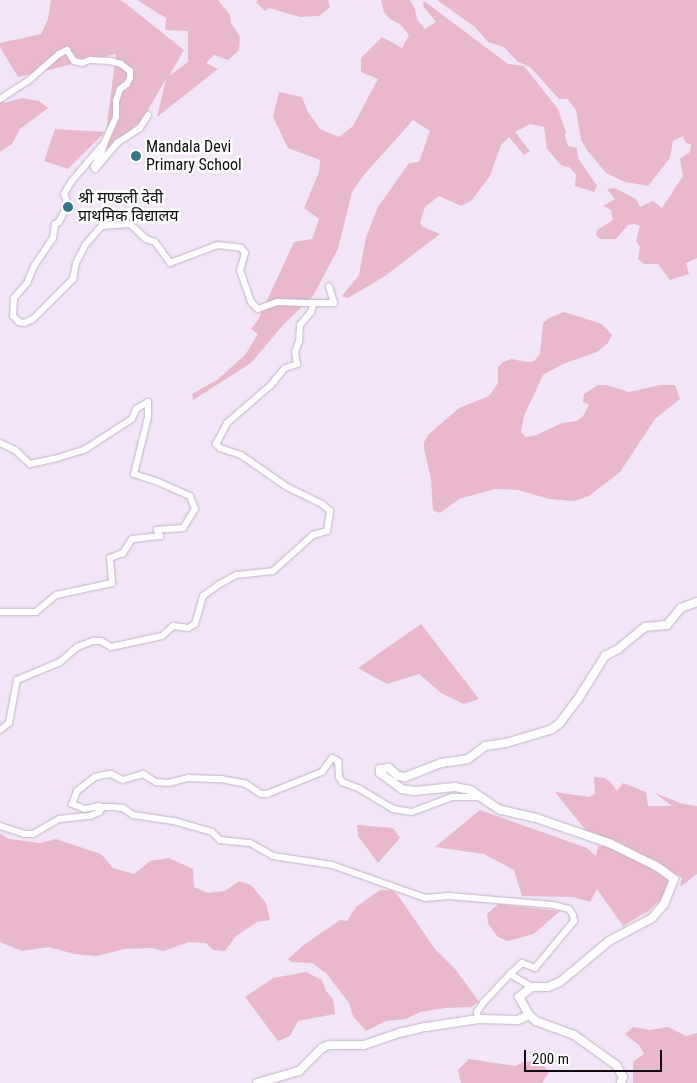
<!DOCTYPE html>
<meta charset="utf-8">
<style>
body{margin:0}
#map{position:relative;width:697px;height:1083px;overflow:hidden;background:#f1e5f7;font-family:"Roboto Condensed","Noto Sans Devanagari",sans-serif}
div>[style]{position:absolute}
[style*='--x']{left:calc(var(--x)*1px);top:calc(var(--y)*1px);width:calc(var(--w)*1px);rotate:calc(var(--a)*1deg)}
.green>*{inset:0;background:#eab8cd}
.roads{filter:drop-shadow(0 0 1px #c1b5c7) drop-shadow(0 0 1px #c1b5c7)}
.minor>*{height:6px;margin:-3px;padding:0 3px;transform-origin:3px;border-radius:3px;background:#fff}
.major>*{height:8px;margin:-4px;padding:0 4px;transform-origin:4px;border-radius:4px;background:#fff}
.dots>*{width:14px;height:14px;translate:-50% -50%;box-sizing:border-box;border:2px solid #fff;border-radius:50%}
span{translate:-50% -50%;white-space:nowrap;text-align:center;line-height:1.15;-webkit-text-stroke:5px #fff;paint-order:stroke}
.poi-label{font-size:16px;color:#100c11}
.left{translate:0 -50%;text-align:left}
.scale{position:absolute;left:524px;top:1050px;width:138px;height:22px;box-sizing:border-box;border:2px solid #100c11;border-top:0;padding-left:6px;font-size:15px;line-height:18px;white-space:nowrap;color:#100c11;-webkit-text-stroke:4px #fff;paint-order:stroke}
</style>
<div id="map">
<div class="green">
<i style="clip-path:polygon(51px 0,120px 0,125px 3px,184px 50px,169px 76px,188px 62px,188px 31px,165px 30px,166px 18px,137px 0,218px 0,230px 15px,231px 23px,240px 37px,239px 50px,228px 60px,214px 55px,206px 63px,218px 69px,157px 117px,166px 79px,142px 120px,108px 149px,107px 124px,116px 54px,18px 77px,0 47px,0 43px,41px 34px,48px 19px)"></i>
<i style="clip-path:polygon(258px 0,328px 0,330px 7px,319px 16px,300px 17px,269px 8px,265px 11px,256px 2px)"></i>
<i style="clip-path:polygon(381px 0,410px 0,415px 9px,417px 19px,425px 29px,436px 22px,423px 6px,424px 1px,508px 64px,524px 66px,558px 109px,566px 132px,565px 135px,568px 146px,577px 148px,578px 158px,597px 186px,594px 192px,575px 186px,576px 175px,569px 167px,562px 166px,547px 149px,544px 127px,530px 124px,515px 132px,530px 151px,524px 155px,509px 137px,501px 145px,490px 176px,471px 201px,461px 206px,439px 196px,425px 207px,420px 223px,423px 227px,440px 234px,385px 276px,348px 298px,342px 296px,359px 275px,366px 237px,378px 207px,409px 163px,419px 162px,430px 131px,413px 120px,363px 176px,352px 192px,338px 249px,313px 296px,283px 325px,251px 363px,193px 400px,192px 394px,217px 380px,245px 355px,258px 334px,251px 329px,258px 320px,294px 242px,312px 239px,319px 219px,304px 208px,319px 172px,320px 160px,288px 148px,273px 117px,279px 92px,302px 97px,308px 112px,320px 129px,339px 137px,353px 126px,378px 79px,361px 72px,361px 58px,382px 37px,402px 48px,409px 35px,400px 24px,390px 19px,384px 12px)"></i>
<i style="clip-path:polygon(437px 0,697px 0,697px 258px,686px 263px,689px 274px,670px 280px,658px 264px,644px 264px,638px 259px,640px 247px,636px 241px,640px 226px,635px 224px,628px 225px,616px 239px,600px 239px,596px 235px,597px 230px,613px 220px,611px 210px,603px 206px,615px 199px,607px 189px,615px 188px,636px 199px,640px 207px,653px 201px,662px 208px,683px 176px,680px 159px,690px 152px,691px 144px,686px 143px,683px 136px,673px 141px,670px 158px,648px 186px,625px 182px,606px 173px,587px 150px,581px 140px,576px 110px,567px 99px,559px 99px,530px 67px,518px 62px,504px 47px,488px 42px,475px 27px)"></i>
<i style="clip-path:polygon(22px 98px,39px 101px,48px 108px,20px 129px,12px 144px,0 152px,0 101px,5px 103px)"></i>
<i style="clip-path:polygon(55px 129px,105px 132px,68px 169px,44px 161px)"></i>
<i style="clip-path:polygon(564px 312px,602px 324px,612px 335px,608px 343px,597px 352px,563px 364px,543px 375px,524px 416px,521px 432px,526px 437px,534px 436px,562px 423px,577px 421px,583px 416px,589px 405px,583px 402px,584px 394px,598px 385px,606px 385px,629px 392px,660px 385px,675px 385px,680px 399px,655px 419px,620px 472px,589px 496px,574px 501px,549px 499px,518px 490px,495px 489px,459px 499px,440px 513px,433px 510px,431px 479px,424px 449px,424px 442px,428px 435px,459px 408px,489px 396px,498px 383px,498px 367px,503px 362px,511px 359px,527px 362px,534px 361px,540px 354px,543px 323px,549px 318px)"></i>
<i style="clip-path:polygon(421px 624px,479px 699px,464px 704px,441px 693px,419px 674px,387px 684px,358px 668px)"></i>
<i style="clip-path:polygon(594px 777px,605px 778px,611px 783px,617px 791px,623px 783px,646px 792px,648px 806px,672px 806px,655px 793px,683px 804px,697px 806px,697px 874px,680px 887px,682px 878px,664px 866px,656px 864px,617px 841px,588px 833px,555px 792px,589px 797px,595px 794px)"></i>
<i style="clip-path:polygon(480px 810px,587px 848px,596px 856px,598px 846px,607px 846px,625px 854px,662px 875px,669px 882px,670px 892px,648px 911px,623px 926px,597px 889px,590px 902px,573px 897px,522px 896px,514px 870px,484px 854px,435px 847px)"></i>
<i style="clip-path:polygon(357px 825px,393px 828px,400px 838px,378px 863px,358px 836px)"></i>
<i style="clip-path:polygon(0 834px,9px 839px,40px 843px,56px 839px,101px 854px,113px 868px,134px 874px,150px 861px,169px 858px,193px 869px,194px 887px,208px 893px,225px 891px,239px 881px,251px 885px,266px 903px,270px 920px,257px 922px,236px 936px,225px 951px,213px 950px,206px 943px,189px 942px,163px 951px,152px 948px,124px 949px,97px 956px,74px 954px,49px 947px,22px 951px,0 942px)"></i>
<i style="clip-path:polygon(380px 890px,391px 890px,397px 894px,435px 949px,456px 970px,479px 1002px,471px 1007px,445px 1008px,420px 1012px,406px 1019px,386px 1021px,366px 1031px,353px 1016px,349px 1003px,326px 973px,312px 963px,291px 962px,288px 959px,305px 944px,340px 920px,347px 921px,356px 907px)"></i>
<i style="clip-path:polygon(498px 904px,560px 911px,534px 934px,508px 941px,498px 937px,488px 924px,487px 914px)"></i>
<i style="clip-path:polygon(306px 972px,322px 980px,326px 991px,333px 999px,335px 1014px,298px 1021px,290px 1036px,278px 1041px,245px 997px,273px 978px)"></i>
<i style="clip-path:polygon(633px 1027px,650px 1030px,668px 1027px,686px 1036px,697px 1033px,697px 1083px,633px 1083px,633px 1062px,644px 1054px,639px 1045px,625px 1034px)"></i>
<i style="clip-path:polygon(469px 1059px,515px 1066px,523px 1062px,539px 1061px,549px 1072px,542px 1083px,461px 1083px,458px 1070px)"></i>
</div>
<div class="roads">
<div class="minor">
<i style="--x:0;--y:99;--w:33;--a:-33"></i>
<i style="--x:28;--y:81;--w:41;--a:-41.1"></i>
<i style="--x:59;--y:54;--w:9;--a:-27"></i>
<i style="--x:67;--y:50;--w:13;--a:58"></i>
<i style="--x:74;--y:61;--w:8;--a:14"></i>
<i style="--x:82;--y:63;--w:9;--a:-21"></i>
<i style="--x:90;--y:60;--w:20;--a:3"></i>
<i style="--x:110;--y:61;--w:11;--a:15"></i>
<i style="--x:121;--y:64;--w:11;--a:38"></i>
<i style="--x:130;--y:71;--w:7;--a:90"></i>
<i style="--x:130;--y:78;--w:7;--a:117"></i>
<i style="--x:127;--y:84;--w:9;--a:144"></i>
<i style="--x:120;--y:89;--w:13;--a:108"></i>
<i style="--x:116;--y:101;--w:16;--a:90"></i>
<i style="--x:116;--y:117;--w:27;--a:114"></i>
<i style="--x:148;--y:115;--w:15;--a:122"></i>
<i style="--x:140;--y:128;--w:27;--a:147"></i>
<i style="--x:117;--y:143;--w:34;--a:130"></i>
<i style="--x:95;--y:169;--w:3;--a:-108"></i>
<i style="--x:94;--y:166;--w:12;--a:-59"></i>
<i style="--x:100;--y:156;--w:15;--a:-70"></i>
<i style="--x:105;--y:142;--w:52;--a:130.4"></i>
<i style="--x:71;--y:182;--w:14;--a:120"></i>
<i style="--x:64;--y:194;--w:11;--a:68"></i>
<i style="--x:68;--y:204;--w:20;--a:117"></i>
<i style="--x:59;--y:222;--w:4;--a:153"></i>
<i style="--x:55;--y:224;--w:14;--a:98"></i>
<i style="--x:53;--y:238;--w:34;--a:124"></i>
<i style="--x:34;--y:266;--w:18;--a:112"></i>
<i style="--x:27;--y:283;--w:20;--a:131"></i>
<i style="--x:14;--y:298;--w:18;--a:93"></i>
<i style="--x:13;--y:316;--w:8;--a:45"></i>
<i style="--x:19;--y:322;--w:5;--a:11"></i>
<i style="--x:24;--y:323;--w:10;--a:-24"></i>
<i style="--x:33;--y:319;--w:57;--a:-45"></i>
<i style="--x:73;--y:279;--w:16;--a:-79"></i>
<i style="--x:76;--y:263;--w:20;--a:-63"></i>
<i style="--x:85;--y:245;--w:18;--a:-49"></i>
<i style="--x:97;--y:231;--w:7;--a:-45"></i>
<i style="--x:102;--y:226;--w:28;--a:-4"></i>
<i style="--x:130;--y:224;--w:22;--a:43"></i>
<i style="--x:146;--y:239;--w:9;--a:18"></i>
<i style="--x:155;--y:242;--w:26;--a:54"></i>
<i style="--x:170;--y:263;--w:51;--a:-20.6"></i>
<i style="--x:218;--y:245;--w:23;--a:7"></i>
<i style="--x:241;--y:248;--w:6;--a:51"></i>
<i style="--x:245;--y:253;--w:18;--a:106"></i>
<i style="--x:240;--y:270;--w:34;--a:71"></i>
<i style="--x:251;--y:302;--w:10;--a:45"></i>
<i style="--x:258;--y:309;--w:20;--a:-20"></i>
<i style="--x:277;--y:302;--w:37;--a:2"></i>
<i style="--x:0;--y:443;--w:17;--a:25"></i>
<i style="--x:15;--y:450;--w:21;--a:43"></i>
<i style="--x:30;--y:464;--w:25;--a:-12"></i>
<i style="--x:54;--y:459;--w:31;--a:-17"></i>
<i style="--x:84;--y:450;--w:57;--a:-32.9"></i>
<i style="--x:132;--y:419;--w:11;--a:-68"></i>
<i style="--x:136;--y:409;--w:14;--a:-30"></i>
<i style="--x:148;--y:402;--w:15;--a:90"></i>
<i style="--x:148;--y:417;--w:59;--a:103.8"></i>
<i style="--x:134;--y:474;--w:23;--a:18"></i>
<i style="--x:156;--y:481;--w:37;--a:24"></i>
<i style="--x:190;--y:496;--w:14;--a:69"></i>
<i style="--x:195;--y:509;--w:22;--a:122"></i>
<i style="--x:183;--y:528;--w:26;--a:176"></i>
<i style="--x:157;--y:530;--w:7;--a:63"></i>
<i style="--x:160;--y:536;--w:28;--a:174"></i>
<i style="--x:132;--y:539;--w:17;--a:123"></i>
<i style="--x:123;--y:553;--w:14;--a:159"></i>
<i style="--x:110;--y:558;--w:25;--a:85"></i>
<i style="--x:112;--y:583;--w:57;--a:167.9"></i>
<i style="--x:56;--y:595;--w:26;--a:140"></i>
<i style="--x:36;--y:612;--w:36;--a:180"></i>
<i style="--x:0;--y:730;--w:11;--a:-38"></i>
<i style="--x:9;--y:723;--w:44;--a:-79.5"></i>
<i style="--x:17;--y:680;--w:47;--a:-22.7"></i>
<i style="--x:60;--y:662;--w:23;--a:-41"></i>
<i style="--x:77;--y:647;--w:17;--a:-21"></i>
<i style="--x:93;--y:641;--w:8;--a:0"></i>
<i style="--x:101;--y:641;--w:12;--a:31"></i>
<i style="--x:111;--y:647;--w:52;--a:-12.2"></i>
<i style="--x:162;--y:636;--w:15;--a:-42"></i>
<i style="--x:173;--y:626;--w:15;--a:8"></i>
<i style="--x:188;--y:628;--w:8;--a:-30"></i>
<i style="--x:195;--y:624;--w:29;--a:-74"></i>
<i style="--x:203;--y:596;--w:19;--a:-36"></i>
<i style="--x:218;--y:585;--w:21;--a:-29"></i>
<i style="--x:236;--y:575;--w:37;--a:-6"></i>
<i style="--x:273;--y:571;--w:54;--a:-42"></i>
<i style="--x:313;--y:535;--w:15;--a:-16"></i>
<i style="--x:327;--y:531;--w:20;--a:-81"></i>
<i style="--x:330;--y:511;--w:11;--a:-139"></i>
<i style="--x:322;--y:504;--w:39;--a:-154"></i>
<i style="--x:287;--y:487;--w:56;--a:-145.2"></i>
<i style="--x:241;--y:455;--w:22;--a:-162"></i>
<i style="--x:220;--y:448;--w:6;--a:-135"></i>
<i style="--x:216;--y:444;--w:24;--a:-62"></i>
<i style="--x:227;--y:423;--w:58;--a:-40.8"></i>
<i style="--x:271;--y:385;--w:22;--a:-51"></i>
<i style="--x:285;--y:368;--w:13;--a:-18"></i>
<i style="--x:297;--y:364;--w:12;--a:-99"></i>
<i style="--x:295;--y:352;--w:12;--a:-70"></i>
<i style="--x:299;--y:341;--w:16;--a:-86"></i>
<i style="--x:300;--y:325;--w:17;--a:-50"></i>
<i style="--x:311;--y:312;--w:9;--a:-72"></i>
<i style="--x:314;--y:303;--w:20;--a:0"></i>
<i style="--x:334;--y:303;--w:17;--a:-107"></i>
<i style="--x:99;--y:812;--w:6;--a:-51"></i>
<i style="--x:103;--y:807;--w:10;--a:0"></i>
<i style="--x:113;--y:807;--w:10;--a:6"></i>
<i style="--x:123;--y:808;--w:12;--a:35"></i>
<i style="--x:133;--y:815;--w:41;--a:8.3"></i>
<i style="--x:174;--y:821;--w:40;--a:16"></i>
<i style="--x:212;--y:832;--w:11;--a:45"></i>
<i style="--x:220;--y:840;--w:30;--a:6"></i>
<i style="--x:250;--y:843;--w:26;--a:29"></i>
<i style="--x:273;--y:856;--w:60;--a:8.7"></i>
<i style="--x:332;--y:865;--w:99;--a:19.5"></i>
<i style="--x:425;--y:898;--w:24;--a:-5"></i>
<i style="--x:449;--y:896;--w:104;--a:4.9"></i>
<i style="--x:553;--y:905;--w:16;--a:14"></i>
<i style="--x:569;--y:909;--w:7;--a:56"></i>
<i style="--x:573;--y:915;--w:6;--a:81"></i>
<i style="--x:574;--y:921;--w:61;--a:129.7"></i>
<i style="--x:535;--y:968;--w:14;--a:-159"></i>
<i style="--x:522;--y:963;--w:16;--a:137"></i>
<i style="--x:510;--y:974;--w:26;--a:31"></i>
<i style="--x:0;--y:826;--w:25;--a:18"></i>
<i style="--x:24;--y:834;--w:9;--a:0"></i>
<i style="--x:33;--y:834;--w:30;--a:-30"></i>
<i style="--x:59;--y:819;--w:31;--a:-6"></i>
<i style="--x:90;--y:816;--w:10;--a:-24"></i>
<i style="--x:99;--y:812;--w:6;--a:-90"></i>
<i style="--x:99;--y:806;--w:14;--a:168"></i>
<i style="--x:85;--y:809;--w:14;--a:-159"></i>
<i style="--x:72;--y:804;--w:14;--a:-69"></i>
<i style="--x:77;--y:791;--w:23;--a:-38"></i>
<i style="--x:95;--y:777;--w:8;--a:-14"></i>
<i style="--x:103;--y:775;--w:8;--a:-7"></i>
<i style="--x:111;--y:774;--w:13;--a:27"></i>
<i style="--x:123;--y:780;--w:21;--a:-17"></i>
<i style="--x:143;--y:774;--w:15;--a:32"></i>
<i style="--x:156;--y:782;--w:12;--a:5"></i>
<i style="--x:168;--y:783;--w:21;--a:-14"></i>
<i style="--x:188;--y:778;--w:33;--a:2"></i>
<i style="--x:221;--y:779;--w:25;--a:11"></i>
<i style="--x:246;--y:784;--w:18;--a:34"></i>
<i style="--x:261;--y:794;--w:6;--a:0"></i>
<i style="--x:267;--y:794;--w:59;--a:-21.8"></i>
<i style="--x:322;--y:772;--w:17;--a:-54"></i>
<i style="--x:332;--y:758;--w:7;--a:27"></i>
<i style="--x:338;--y:761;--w:16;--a:86"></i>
<i style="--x:339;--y:777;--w:6;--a:59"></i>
<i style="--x:342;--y:782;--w:19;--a:21"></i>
<i style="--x:360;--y:789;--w:39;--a:31"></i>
<i style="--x:393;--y:809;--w:19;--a:9"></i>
<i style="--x:412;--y:812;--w:43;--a:-20.6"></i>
<i style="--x:452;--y:797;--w:31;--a:0"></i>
<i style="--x:478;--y:1019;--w:7;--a:-98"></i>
<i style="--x:477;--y:1012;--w:11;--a:-56"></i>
<i style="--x:483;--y:1003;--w:40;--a:-47"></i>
</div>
<div class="major">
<i style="--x:257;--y:1083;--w:44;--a:-15.9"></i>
<i style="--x:299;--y:1071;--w:33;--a:-45"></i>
<i style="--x:322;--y:1048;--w:8;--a:-23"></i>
<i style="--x:329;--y:1045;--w:35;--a:0"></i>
<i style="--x:364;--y:1045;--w:37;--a:-19"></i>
<i style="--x:399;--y:1033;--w:28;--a:-13"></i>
<i style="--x:426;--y:1027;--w:53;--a:-8.7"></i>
<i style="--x:478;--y:1019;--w:40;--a:1.4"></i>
<i style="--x:518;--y:1020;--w:12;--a:-24"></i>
<i style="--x:621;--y:1083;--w:6;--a:-72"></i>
<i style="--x:623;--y:1077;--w:14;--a:-120"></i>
<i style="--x:616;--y:1065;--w:52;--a:-144.5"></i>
<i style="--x:574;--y:1035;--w:40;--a:-159.8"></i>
<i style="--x:536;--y:1021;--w:9;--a:-139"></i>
<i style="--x:529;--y:1015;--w:21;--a:-119"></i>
<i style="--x:519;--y:997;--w:16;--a:-38"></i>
<i style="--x:532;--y:987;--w:16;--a:0"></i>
<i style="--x:548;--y:987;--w:13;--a:-23"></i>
<i style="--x:560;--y:982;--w:64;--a:-39.9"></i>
<i style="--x:609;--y:941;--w:49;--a:-28.1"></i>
<i style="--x:652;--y:918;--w:18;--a:-49"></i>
<i style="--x:664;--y:904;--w:27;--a:-68"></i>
<i style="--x:674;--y:879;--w:22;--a:-144"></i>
<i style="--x:656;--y:866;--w:52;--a:-153.9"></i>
<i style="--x:609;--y:843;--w:77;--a:-161.1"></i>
<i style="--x:536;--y:818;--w:37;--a:-167"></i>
<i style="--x:500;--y:810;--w:36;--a:-146"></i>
<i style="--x:470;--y:790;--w:15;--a:-169"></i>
<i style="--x:455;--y:787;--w:41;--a:174.4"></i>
<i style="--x:414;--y:791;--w:12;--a:-171"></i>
<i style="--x:402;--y:789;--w:27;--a:-144"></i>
<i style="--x:380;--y:773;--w:4;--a:-90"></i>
<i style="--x:380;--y:769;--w:9;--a:-6"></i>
<i style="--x:389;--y:768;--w:12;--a:42"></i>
<i style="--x:398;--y:776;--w:7;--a:8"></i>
<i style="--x:405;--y:777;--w:39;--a:-21"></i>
<i style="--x:441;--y:763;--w:27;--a:-8"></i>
<i style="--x:468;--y:759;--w:21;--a:-37"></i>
<i style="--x:485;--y:746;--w:21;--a:-8"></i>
<i style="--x:506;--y:743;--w:46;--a:-16.5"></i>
<i style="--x:550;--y:730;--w:11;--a:-34"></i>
<i style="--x:559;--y:724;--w:31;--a:-53"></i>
<i style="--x:578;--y:699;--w:51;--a:-57.9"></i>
<i style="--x:605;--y:656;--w:15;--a:-28"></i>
<i style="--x:618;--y:649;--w:35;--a:-39"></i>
<i style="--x:645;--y:627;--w:22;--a:-5"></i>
<i style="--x:667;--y:625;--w:22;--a:-51"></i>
<i style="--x:681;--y:608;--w:17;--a:-21"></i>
</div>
</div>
<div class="dots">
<i style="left:136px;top:156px;background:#357589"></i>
<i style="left:68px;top:207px;background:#357589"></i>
</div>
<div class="poi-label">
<span class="left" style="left:146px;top:156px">Mandala Devi<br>Primary School</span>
<span class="left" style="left:78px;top:207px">श्री मण्डली देवी<br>प्राथमिक विद्यालय</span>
</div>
<div class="scale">200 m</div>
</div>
